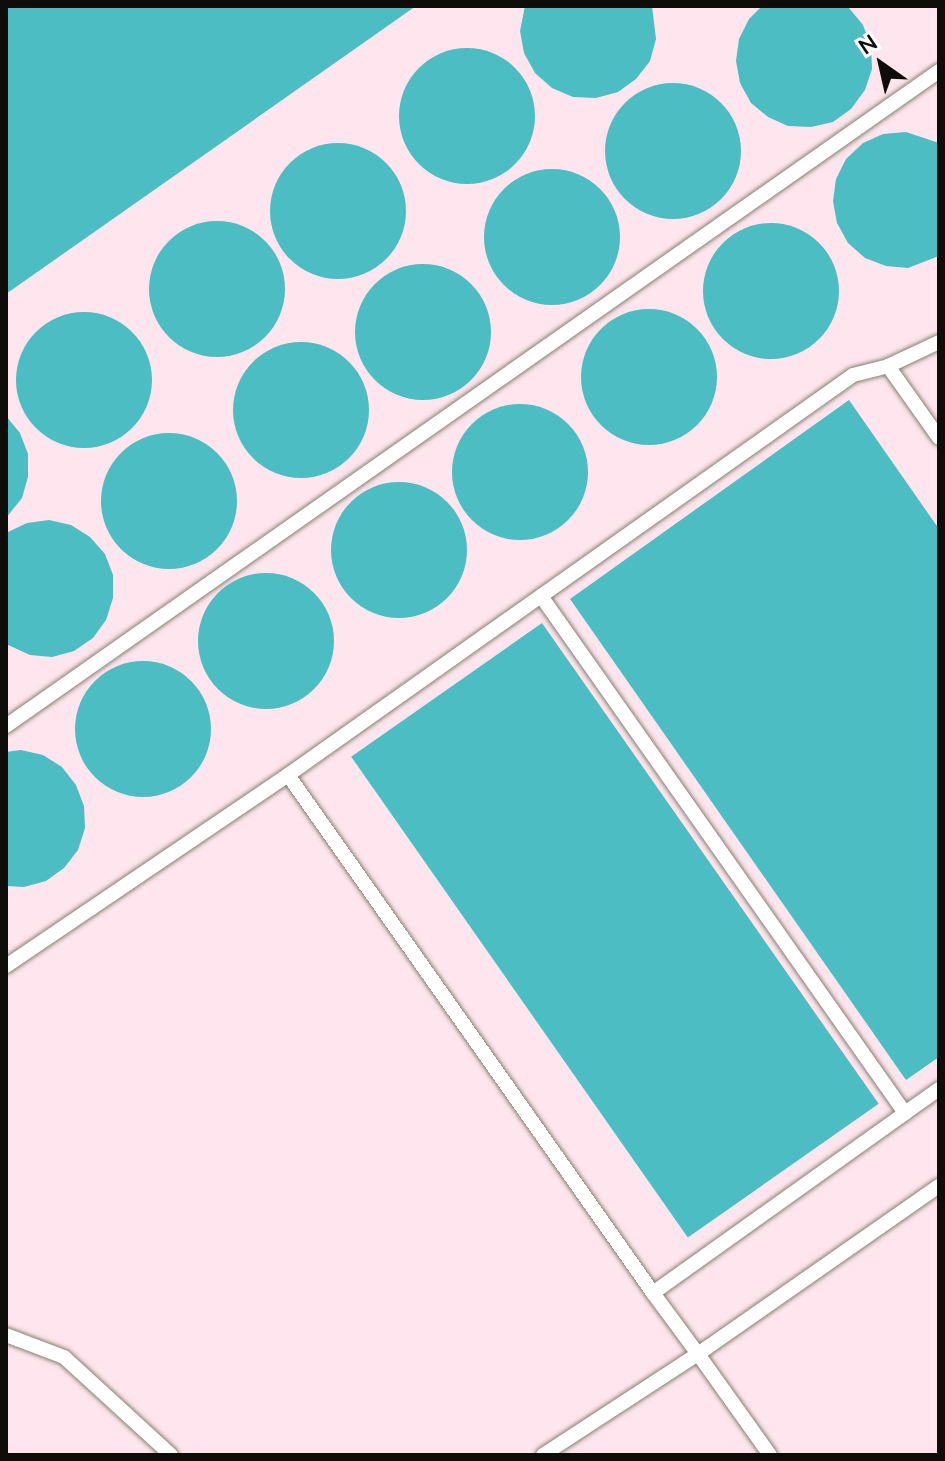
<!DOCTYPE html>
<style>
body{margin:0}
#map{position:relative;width:945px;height:1461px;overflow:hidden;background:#faf7ec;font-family:Mulish,sans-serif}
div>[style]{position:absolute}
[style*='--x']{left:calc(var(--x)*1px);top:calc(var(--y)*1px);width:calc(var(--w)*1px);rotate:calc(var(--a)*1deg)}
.industrial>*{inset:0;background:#ffe5ed;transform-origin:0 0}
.water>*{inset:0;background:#4cbdc3;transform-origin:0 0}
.round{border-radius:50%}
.roads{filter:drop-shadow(0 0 2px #838076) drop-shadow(0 0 2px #838076)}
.lane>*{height:14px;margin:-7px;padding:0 7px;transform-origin:7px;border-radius:7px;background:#fff}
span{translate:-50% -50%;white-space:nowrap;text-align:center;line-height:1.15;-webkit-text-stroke:6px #fff;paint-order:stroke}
.frame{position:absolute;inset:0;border:8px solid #0e0d09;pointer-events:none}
.north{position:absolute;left:841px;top:24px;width:80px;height:80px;-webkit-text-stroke:6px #fff;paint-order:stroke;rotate:326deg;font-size:22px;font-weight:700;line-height:32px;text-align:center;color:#0e0d09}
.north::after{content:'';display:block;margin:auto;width:28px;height:36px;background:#0e0d09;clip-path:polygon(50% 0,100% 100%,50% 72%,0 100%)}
</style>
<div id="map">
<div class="industrial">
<i style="left:6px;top:6px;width:933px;height:1449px"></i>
</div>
<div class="water">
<i style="clip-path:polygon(6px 6px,416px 6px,6px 294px)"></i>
<i style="clip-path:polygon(525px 6px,652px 6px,656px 39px,650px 61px,636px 79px,618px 92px,596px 98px,573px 97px,552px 88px,535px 73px,524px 53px,520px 31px)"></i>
<i style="clip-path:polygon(762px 6px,849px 8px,863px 25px,871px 46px,872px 69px,865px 90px,851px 109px,833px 122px,811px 127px,788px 126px,768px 117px,751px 103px,740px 83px,736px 61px,739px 39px,749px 19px)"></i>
<i class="round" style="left:399px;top:48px;width:136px;height:136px"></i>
<i class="round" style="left:605px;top:83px;width:136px;height:136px"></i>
<i style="clip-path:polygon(906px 132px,939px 143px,939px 256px,908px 268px,886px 266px,865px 258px,848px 243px,837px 223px,833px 201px,836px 179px,846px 159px,863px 143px,883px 134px)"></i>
<i class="round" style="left:270px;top:143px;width:136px;height:136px"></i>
<i class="round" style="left:484px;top:169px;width:136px;height:136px"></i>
<i class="round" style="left:149px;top:221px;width:136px;height:136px"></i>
<i class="round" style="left:703px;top:223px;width:136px;height:136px"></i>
<i class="round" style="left:355px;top:264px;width:136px;height:136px"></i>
<i class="round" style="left:581px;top:309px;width:136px;height:136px"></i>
<i class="round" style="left:16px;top:312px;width:136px;height:136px"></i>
<i class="round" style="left:233px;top:342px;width:136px;height:136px"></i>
<i style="clip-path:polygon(849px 400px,939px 529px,939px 1057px,906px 1080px,570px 599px)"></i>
<i class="round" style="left:452px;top:404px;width:136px;height:136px"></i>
<i style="clip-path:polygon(6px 416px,20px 433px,28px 454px,28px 477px,22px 498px,6px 518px)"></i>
<i class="round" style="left:101px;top:433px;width:136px;height:136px"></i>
<i class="round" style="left:331px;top:482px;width:136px;height:136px"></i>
<i style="clip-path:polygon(49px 520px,71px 525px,90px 537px,105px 554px,113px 575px,113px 598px,106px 620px,93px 638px,74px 651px,52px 657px,30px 655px,6px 644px,6px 533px,27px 523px)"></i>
<i class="round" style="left:198px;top:573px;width:136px;height:136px"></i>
<i style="left:542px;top:623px;width:587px;height:233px;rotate:55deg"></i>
<i class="round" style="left:75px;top:661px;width:136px;height:136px"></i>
<i style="clip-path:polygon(21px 750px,43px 755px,62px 767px,76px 785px,84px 806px,85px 828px,78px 850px,64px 868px,46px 881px,24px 887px,6px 886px,6px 752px)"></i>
</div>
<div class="roads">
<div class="lane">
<i style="--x:939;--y:342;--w:56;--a:154.8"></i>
<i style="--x:888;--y:366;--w:88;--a:54.7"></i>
<i style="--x:6;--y:726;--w:1140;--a:-35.07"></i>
<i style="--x:288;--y:775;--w:310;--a:-35.3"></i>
<i style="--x:6;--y:966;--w:341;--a:-34.1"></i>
<i style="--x:288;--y:775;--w:634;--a:54.83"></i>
<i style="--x:653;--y:1293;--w:310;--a:-35.5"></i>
<i style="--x:905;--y:1113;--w:632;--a:-125.15"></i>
<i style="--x:541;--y:596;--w:382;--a:-35.3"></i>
<i style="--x:853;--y:375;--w:36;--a:-14"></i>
<i style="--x:905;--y:1113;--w:42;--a:-35.2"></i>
<i style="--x:653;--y:1293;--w:76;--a:53.6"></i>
<i style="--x:698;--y:1354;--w:294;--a:-34.9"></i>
<i style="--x:6;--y:1335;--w:62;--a:20.8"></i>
<i style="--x:64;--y:1357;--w:145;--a:42.5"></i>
<i style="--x:543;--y:1455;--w:185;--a:-33.1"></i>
<i style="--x:698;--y:1354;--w:124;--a:54.5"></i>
</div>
</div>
<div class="frame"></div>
<div class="north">N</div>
</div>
